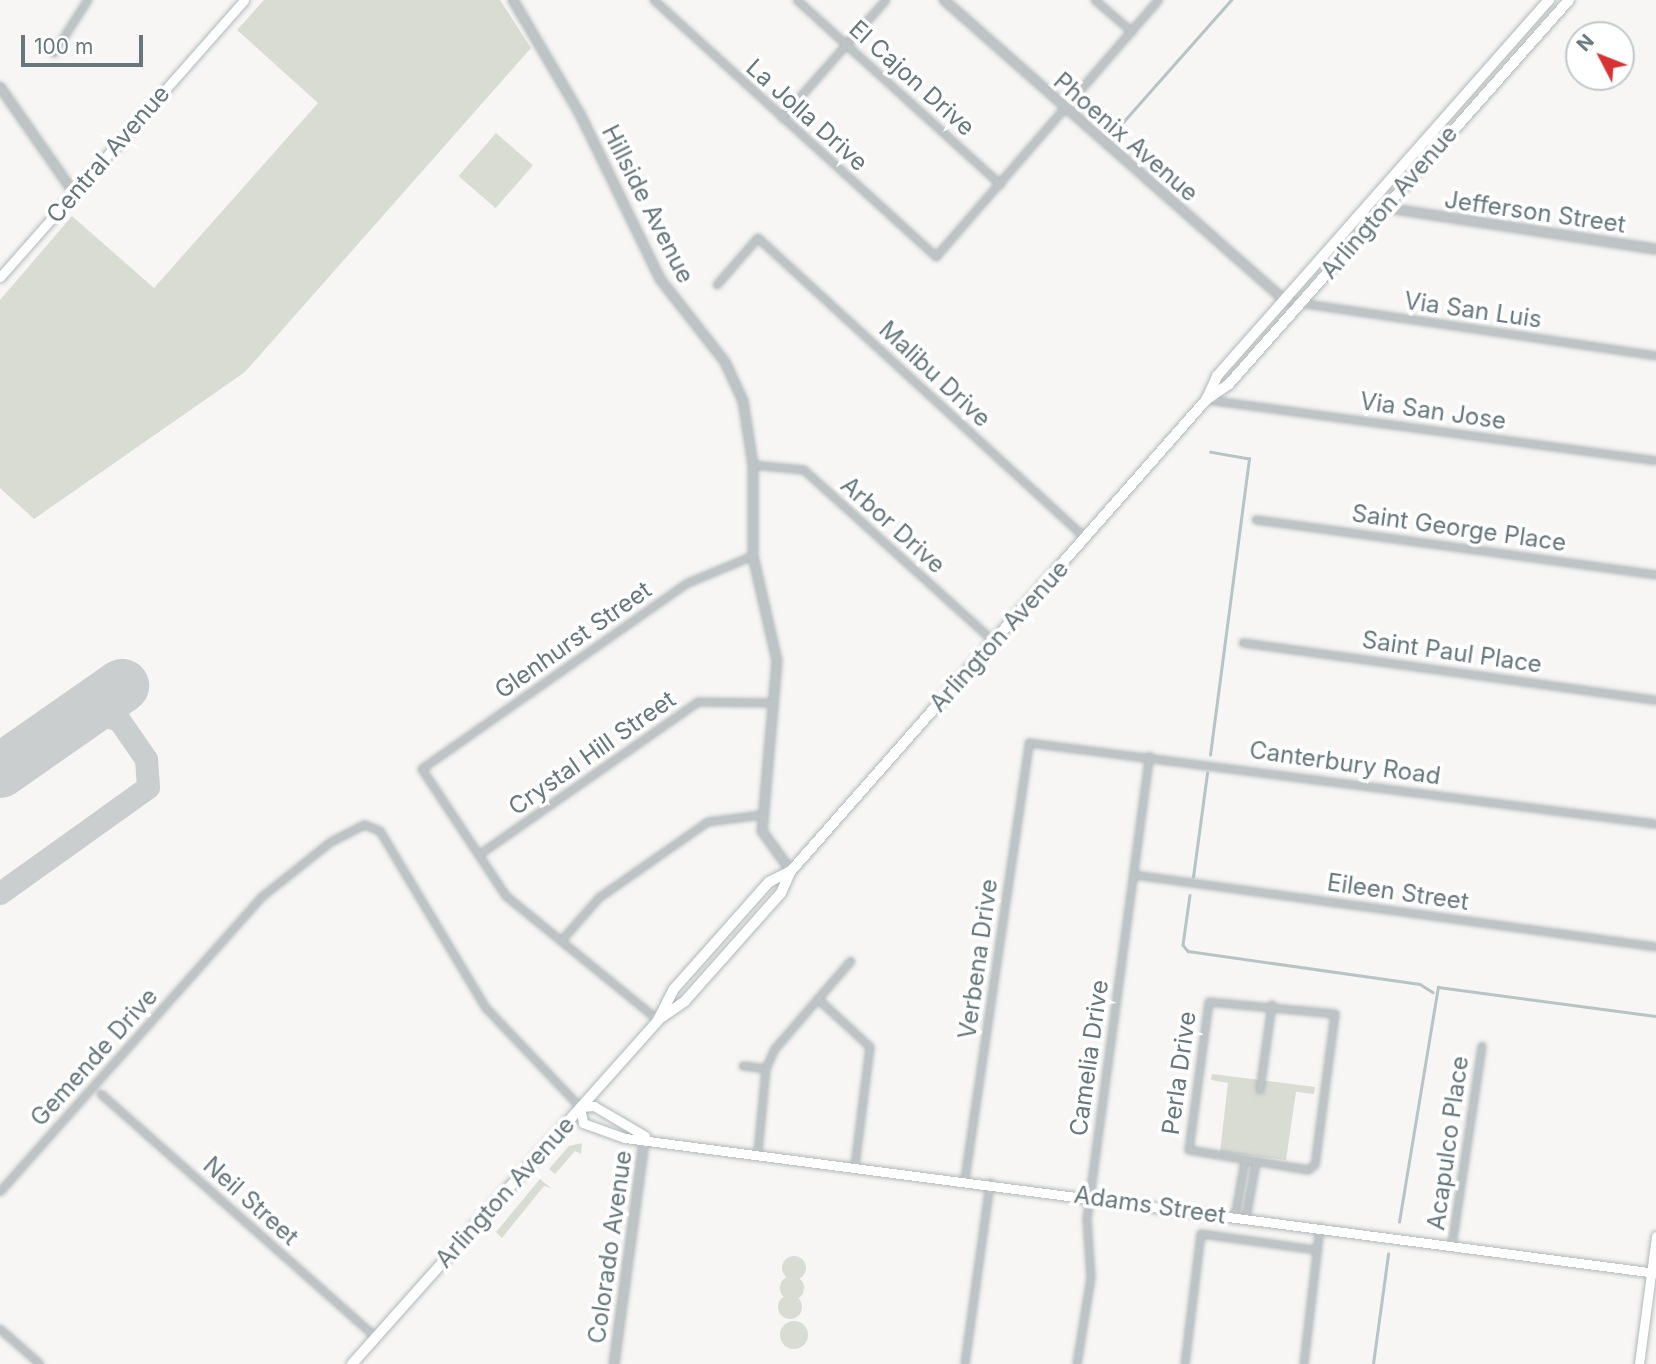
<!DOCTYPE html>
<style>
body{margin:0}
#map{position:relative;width:1656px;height:1364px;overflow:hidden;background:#f7f6f4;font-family:Inter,sans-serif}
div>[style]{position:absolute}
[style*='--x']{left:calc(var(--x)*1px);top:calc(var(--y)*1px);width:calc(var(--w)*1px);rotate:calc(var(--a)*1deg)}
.green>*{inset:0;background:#d8dcd3;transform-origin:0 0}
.round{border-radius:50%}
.stream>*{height:2.5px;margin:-1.25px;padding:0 1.25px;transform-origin:1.25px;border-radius:1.25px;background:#b5c4c5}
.taxiway>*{height:23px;margin:-11.5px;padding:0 11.5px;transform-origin:11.5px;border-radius:11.5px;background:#cacecf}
.runway>*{height:54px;margin:-27px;padding:0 27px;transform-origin:27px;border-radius:27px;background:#cacecf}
.roads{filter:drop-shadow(0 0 2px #b0b8ba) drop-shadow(0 0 2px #b0b8ba)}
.minor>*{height:6px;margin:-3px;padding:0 3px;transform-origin:3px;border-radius:3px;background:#bec4c5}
.tertiary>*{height:8px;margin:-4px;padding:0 4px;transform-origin:4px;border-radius:4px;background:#bec4c5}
.secondary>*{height:9px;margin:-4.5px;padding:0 4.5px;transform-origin:4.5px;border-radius:4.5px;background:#fff}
.primary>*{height:10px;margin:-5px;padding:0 5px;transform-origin:5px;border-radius:5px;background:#fff}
span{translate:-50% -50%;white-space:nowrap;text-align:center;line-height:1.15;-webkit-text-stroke:7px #fff;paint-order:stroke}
.street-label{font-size:24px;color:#64787d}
.north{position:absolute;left:1565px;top:21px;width:70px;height:70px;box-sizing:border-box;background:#fff;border:2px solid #c1c9cb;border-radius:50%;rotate:312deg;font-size:19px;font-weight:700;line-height:28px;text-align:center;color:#64787d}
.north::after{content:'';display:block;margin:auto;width:24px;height:32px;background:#d83332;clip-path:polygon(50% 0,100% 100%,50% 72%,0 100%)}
.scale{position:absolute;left:21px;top:35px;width:122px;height:32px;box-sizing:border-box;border:4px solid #64787d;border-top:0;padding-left:9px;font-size:21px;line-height:24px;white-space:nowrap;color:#64787d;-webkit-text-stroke:5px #fff;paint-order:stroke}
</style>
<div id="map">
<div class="green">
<i style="clip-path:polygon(264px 0,500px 0,531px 48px,245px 372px,34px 519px,0 488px,0 300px,72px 216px,154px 288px,318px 103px,237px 30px)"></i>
<i style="left:496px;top:133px;width:49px;height:57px;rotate:41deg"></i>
<i style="clip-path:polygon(1212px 1074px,1315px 1087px,1314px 1094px,1296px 1092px,1286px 1160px,1220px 1152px,1228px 1083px,1211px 1080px)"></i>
<i style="clip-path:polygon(582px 1143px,581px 1154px,575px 1151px,555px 1174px,549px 1169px,569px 1146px)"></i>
<i style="clip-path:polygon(540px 1179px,551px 1188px,544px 1186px,502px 1238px,496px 1232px)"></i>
<i class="round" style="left:782px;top:1256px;width:24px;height:24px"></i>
<i class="round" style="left:780px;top:1276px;width:24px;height:24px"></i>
<i class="round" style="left:778px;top:1295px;width:24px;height:24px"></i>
<i class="round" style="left:780px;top:1321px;width:28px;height:28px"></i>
</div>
<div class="stream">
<i style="--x:1116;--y:130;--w:174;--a:-48.5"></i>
<i style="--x:1210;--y:755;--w:299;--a:-82.5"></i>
<i style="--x:1249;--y:459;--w:39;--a:-170"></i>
<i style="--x:1193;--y:877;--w:105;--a:-82.3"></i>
<i style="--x:1190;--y:895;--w:50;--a:98"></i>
<i style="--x:1183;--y:945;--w:8;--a:50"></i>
<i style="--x:1188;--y:951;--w:234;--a:8.1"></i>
<i style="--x:1420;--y:984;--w:15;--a:32"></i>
<i style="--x:1399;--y:1222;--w:238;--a:-80.6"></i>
<i style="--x:1438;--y:987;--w:220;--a:7.6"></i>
<i style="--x:1373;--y:1364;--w:111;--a:-82.2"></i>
</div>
<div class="taxiway">
<i style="--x:0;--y:893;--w:182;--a:-35.6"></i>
<i style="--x:148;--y:787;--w:28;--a:-94"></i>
<i style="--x:146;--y:759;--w:47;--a:-124.7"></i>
<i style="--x:119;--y:720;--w:33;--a:-162"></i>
</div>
<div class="runway">
<i style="--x:0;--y:771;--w:149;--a:-34.9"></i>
</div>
<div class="roads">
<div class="minor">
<i style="--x:654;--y:0;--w:382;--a:42.3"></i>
<i style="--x:936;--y:257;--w:340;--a:-49.1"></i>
<i style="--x:797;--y:0;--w:275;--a:42.2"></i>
<i style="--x:1095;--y:0;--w:49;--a:40.9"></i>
<i style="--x:54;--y:53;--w:63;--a:-57.3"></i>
<i style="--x:782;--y:118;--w:157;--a:-48.6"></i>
<i style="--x:717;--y:285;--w:62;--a:-48.9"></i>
<i style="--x:758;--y:238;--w:444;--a:42.5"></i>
<i style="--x:1285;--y:301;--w:375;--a:8.4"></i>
<i style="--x:1207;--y:400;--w:453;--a:7.7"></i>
<i style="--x:753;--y:465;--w:51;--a:5.6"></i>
<i style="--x:804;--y:470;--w:255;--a:42.1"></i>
<i style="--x:1256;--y:520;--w:404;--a:7.8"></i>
<i style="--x:1243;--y:643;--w:417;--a:7.9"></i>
<i style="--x:479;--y:855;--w:267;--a:-34.9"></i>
<i style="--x:698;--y:702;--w:76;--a:0.8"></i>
<i style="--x:1134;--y:875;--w:527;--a:7.85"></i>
<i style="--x:564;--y:938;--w:53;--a:-48.8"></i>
<i style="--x:599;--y:898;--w:133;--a:-34.9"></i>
<i style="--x:708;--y:822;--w:54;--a:-7.4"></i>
<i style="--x:818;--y:999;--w:71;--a:42.7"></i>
<i style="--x:870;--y:1047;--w:119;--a:97.2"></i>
<i style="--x:1209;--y:1002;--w:127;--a:5.4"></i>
<i style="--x:1335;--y:1014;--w:152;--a:97.5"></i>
<i style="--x:1315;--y:1165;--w:9;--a:144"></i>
<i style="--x:1308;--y:1170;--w:121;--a:-170.5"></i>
<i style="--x:1189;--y:1150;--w:149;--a:-82.3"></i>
<i style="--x:658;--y:1020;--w:196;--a:-140.8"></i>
<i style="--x:506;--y:896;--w:152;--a:-123.5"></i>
<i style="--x:422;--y:769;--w:325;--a:-35"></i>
<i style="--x:688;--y:583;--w:70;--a:-22.6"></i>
<i style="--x:743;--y:1066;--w:23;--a:7"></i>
<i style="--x:1260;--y:1090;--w:86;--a:-82"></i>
<i style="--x:101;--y:1094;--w:367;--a:41.5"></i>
<i style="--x:758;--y:1152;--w:83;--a:-84.5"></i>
<i style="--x:766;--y:1069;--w:22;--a:-66"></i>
<i style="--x:775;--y:1049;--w:116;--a:-49.2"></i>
<i style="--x:965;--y:1179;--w:441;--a:-81.6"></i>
<i style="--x:1029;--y:743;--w:632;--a:7.36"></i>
<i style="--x:0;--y:1192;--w:395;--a:-48.4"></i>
<i style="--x:262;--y:897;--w:88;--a:-38.6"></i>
<i style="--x:331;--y:842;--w:38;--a:-27"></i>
<i style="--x:365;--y:825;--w:16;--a:22"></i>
<i style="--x:380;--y:831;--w:206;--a:59.1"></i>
<i style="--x:486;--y:1008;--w:137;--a:46.5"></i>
<i style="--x:1235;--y:1217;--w:57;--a:-79.9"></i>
<i style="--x:1246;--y:1218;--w:56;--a:-79.7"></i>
<i style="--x:1452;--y:1245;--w:201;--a:-81.4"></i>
<i style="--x:0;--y:1329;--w:53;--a:41.2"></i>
<i style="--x:965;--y:1364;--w:183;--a:-82.1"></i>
<i style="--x:1077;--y:1364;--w:87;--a:-80.8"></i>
<i style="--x:1091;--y:1278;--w:59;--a:-93.9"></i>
<i style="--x:1087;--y:1219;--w:467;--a:-82.3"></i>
<i style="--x:1185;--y:1364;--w:131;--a:-83"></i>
<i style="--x:1201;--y:1234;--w:116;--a:7.9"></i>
<i style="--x:1304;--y:1364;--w:138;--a:-83.3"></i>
</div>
<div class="tertiary">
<i style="--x:513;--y:0;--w:132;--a:59.6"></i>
<i style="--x:580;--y:114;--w:183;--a:64.1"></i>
<i style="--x:660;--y:279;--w:105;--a:51.9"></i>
<i style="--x:725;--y:362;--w:43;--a:65.2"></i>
<i style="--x:743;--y:401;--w:65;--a:81.1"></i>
<i style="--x:753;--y:465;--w:91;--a:90"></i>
<i style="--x:753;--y:556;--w:108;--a:77.1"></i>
<i style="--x:777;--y:661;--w:171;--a:95"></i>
<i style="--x:762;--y:831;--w:49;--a:54.1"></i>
<i style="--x:944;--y:0;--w:455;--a:41.4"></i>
<i style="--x:0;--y:87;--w:129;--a:55.1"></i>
<i style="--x:1367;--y:205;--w:292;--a:8.7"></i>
<i style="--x:614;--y:1364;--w:230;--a:-82.3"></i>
</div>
<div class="secondary">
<i style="--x:0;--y:277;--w:369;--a:-48.6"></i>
<i style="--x:645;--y:1136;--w:59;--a:-149.5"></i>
<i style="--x:594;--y:1106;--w:14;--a:176"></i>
<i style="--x:580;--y:1107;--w:16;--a:79"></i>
<i style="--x:583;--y:1123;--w:45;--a:19.7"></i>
<i style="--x:625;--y:1138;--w:1040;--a:7.46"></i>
<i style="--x:1639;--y:1364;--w:129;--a:-82.4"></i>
</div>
<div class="primary">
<i style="--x:1207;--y:399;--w:27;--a:-34"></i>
<i style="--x:1229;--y:384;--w:513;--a:-48.48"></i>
<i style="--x:659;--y:1018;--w:31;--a:-63"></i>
<i style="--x:673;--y:990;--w:144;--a:-48.4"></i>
<i style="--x:769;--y:882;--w:25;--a:-27"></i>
<i style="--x:352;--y:1364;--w:460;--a:-48.3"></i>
<i style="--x:658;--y:1020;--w:33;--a:-35"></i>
<i style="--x:685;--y:1001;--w:144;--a:-48.4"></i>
<i style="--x:781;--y:893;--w:24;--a:-66"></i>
<i style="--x:791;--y:871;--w:628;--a:-48.62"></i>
<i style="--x:1206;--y:400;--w:26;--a:-65"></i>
<i style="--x:1217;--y:376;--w:502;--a:-48.56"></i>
</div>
</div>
<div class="street-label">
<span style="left:912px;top:78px;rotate:42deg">El Cajon Drive</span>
<span style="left:807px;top:115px;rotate:42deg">La Jolla Drive</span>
<span style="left:1126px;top:137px;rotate:41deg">Phoenix Avenue</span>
<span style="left:108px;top:154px;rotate:-49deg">Central Avenue</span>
<span style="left:1389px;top:202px;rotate:-49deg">Arlington Avenue</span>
<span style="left:648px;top:204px;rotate:63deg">Hillside Avenue</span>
<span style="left:1535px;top:212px;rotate:8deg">Jefferson Street</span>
<span style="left:1473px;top:310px;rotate:8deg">Via San Luis</span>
<span style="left:935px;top:374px;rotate:43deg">Malibu Drive</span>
<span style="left:1433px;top:411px;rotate:8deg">Via San Jose</span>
<span style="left:893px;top:525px;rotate:42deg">Arbor Drive</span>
<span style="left:1459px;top:528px;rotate:8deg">Saint George Place</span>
<span style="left:999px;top:636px;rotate:-48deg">Arlington Avenue</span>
<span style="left:573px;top:640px;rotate:-35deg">Glenhurst Street</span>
<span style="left:1452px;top:652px;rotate:8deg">Saint Paul Place</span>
<span style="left:592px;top:753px;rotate:-35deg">Crystal Hill Street</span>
<span style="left:1345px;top:763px;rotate:8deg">Canterbury Road</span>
<span style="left:1398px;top:892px;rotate:8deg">Eileen Street</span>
<span style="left:978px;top:959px;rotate:-82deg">Verbena Drive</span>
<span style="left:94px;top:1057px;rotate:-48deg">Gemende Drive</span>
<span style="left:1089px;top:1058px;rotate:-82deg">Camelia Drive</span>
<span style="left:1179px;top:1073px;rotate:-82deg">Perla Drive</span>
<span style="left:1448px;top:1143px;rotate:-82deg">Acapulco Place</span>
<span style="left:505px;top:1192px;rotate:-48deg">Arlington Avenue</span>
<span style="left:251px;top:1201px;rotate:42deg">Neil Street</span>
<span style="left:1150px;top:1205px;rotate:8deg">Adams Street</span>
<span style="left:610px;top:1247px;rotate:-82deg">Colorado Avenue</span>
</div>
<div class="north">N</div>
<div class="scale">100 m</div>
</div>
